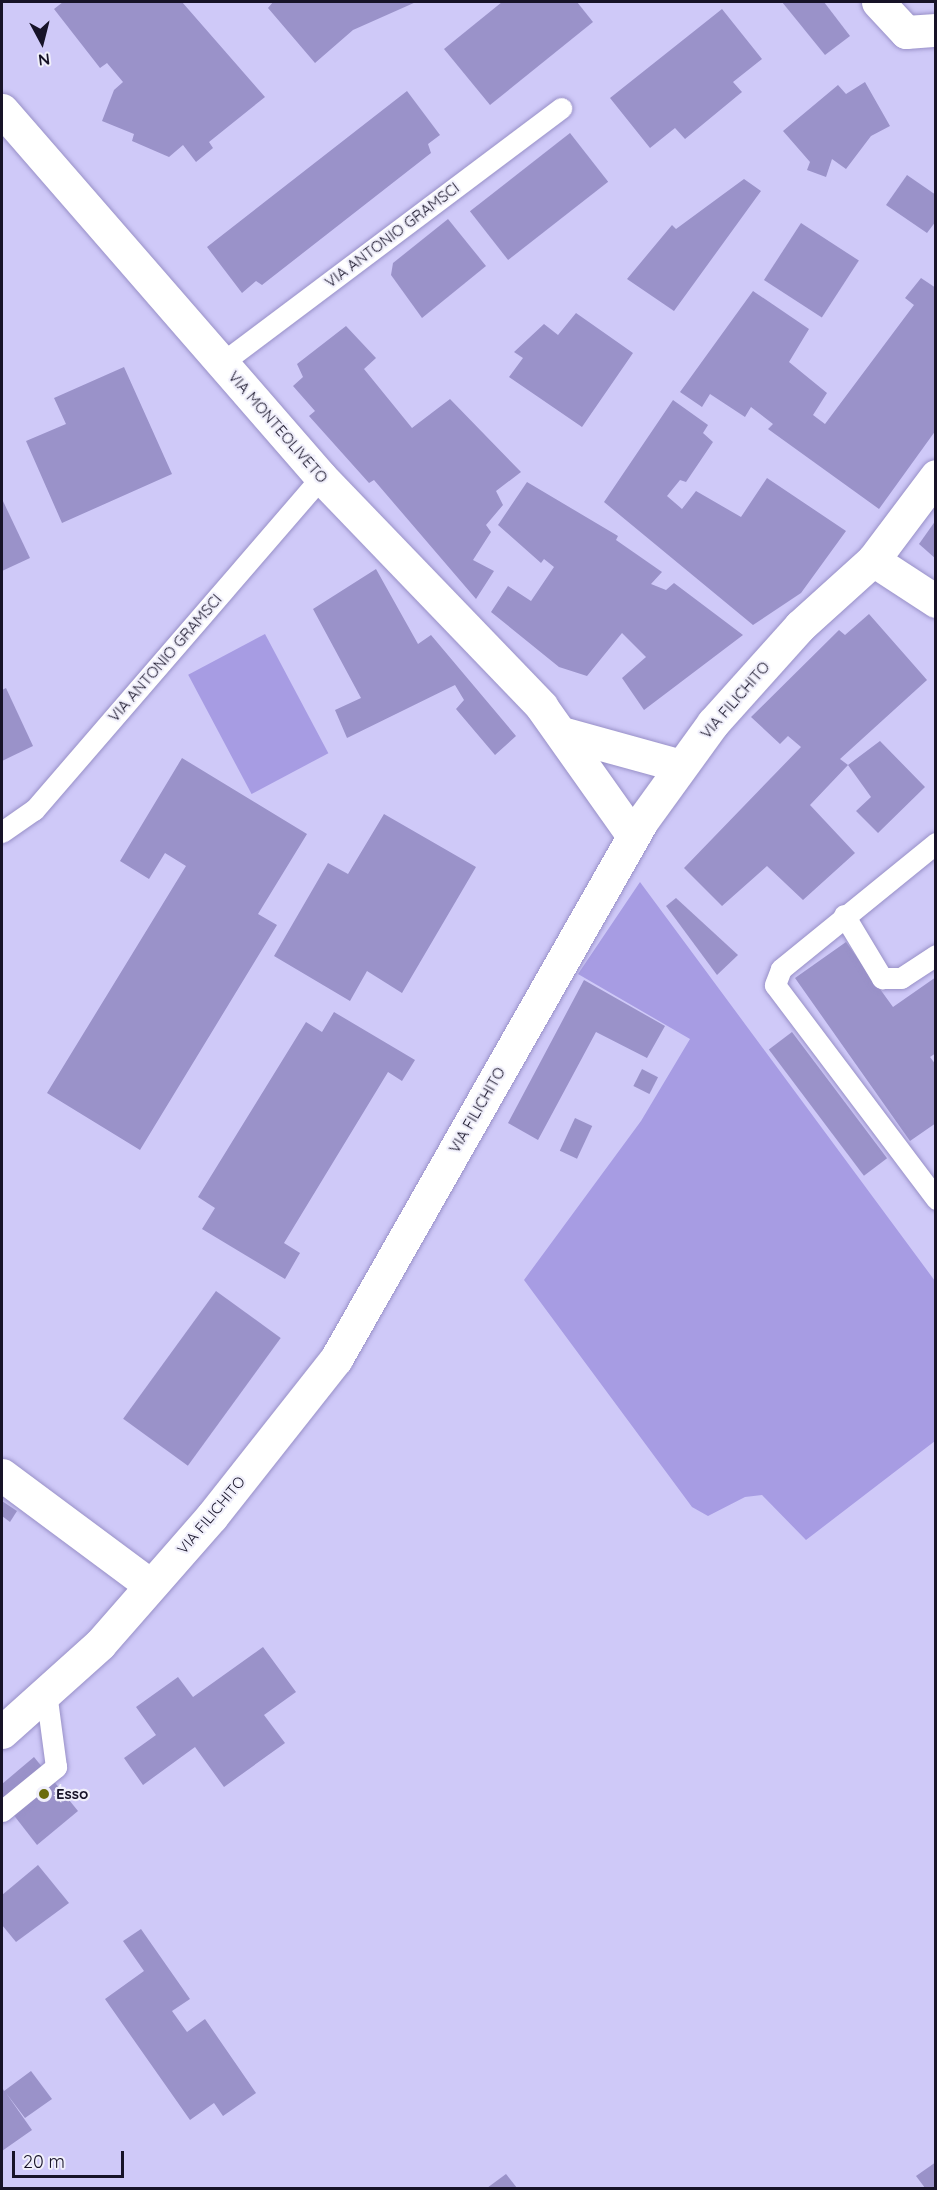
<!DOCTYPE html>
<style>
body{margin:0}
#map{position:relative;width:937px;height:2190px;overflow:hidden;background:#cfc9f8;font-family:Quicksand,sans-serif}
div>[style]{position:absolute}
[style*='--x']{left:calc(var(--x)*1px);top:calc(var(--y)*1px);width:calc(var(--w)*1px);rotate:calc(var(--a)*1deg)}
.green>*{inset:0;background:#a79ce3;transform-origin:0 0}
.building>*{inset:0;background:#9a92c9;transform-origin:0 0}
.roads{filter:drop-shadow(0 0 2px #9890c7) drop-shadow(0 0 2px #9890c7)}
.service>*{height:21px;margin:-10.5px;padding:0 10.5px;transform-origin:10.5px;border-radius:10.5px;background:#fff}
.minor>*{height:33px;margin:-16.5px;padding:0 16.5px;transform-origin:16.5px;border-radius:16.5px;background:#fff}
.tertiary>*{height:33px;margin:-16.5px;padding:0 16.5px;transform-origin:16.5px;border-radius:16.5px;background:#fff}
.dots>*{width:16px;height:16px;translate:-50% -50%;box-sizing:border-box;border:3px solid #f0effb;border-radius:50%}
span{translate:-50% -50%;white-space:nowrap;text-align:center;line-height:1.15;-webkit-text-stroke:4.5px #f0effb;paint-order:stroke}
.street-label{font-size:15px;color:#171328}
.poi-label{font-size:15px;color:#171328;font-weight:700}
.left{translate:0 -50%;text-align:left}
.frame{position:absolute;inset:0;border:3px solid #171328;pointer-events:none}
.north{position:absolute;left:12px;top:12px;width:60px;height:60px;-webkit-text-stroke:4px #f0effb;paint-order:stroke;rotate:173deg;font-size:16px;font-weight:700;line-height:24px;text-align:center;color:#171328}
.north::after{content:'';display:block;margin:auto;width:21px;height:27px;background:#171328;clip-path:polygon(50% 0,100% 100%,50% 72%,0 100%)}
.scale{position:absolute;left:12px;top:2151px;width:112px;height:27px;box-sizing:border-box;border:3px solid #171328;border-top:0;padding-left:8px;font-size:18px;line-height:21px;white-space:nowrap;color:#171328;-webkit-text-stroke:4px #f0effb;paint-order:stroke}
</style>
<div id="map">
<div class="green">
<i style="left:265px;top:634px;width:135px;height:87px;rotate:62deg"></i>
<i style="clip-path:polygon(640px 882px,935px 1281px,935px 1441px,806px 1540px,762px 1495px,745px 1497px,708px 1516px,692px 1507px,524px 1280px,641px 1121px,690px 1039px,578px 974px)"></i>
</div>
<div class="building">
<i style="clip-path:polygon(63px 2px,182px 2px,265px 97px,209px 142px,213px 148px,196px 162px,183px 145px,169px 157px,132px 141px,134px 134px,102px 121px,114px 90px,123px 82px,107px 63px,100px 68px,54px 9px)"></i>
<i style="clip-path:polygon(273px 2px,416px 2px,353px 30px,315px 63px,268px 8px)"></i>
<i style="clip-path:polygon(502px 2px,577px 2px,593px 22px,490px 105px,444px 49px)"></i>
<i style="clip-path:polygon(782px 2px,824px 2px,850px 36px,825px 55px)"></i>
<i style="clip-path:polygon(722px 9px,762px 59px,733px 82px,742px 92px,685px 139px,675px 128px,650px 148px,610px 98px)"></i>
<i style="clip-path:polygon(865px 82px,890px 126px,871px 136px,846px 169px,832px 159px,826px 177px,807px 170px,810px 162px,783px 131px,838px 85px,846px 94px)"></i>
<i style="clip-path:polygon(407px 91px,440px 135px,428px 144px,431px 153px,262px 285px,256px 281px,242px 293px,207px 247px)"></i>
<i style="left:570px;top:133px;width:62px;height:127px;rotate:52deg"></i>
<i style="clip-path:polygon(907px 175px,936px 195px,936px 221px,927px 233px,886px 205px)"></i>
<i style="clip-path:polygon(744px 179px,761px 191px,674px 311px,627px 279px,672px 225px,676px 229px)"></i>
<i style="clip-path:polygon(448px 219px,486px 266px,422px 318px,391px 275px,393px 263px)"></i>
<i style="left:801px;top:223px;width:69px;height:68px;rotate:33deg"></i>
<i style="clip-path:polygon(921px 278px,936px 288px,936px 430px,879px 509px,768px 429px,773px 424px,751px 407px,745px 417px,710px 394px,702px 407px,680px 392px,753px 291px,809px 329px,789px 362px,827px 393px,813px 415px,825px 424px,914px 305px,905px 298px)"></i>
<i style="clip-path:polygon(576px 313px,633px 353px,582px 427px,509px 377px,523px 358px,514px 352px,544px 324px,558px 335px)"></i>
<i style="clip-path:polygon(346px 326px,376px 358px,364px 369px,412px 428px,450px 399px,521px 472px,496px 491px,503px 505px,486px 525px,491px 532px,473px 560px,494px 571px,476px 599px,374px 480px,369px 483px,309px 416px,315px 411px,293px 386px,303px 377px,297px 364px)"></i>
<i style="clip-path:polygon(124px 367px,172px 474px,62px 523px,26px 441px,66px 424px,54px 398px)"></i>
<i style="clip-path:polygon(673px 400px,708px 425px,703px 433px,713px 442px,686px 482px,680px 480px,667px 496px,682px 509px,696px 491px,741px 517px,767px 478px,846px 531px,801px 593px,753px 625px,604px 502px)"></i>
<i style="clip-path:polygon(527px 482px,618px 536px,616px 540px,662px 572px,651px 584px,666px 590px,674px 583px,743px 635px,644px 710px,622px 678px,646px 657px,622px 633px,587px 676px,559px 667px,491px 612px,508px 586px,531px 601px,554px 567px,544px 559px,541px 563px,498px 525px)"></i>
<i style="clip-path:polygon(2px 499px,30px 558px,2px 571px)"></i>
<i style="clip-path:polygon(936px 520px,936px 559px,919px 544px)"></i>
<i style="clip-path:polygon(376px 569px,418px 644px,431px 635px,516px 736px,495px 755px,456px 709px,464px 700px,455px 685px,347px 738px,335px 710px,361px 698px,313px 609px)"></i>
<i style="clip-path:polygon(869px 614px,927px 680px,840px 759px,848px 765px,810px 805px,855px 853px,803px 900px,767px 866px,722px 906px,684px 868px,801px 747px,788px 736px,780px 744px,751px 717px,839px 630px,845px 635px)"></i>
<i style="clip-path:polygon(6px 688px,33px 746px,2px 761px,2px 690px)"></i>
<i style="clip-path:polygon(880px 741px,925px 787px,878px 833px,856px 811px,871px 797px,848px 765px)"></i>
<i style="clip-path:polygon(182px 758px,307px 834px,258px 914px,277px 925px,140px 1150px,47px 1093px,186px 866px,165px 853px,149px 879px,120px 861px)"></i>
<i style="clip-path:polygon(384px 814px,476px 867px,402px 993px,367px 971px,350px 1001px,274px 956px,328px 863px,348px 874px)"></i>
<i style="clip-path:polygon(676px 898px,738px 955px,717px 975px,666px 906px)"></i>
<i style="clip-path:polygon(846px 942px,893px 1007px,936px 977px,936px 1053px,930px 1057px,936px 1065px,936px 1123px,910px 1141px,795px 978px)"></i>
<i style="clip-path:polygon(584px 980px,665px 1026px,647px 1058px,596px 1032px,538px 1140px,508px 1123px)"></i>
<i style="clip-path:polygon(334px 1012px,415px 1060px,402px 1081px,388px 1072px,284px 1243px,300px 1253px,285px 1279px,202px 1229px,215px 1208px,198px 1197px,306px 1022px,322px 1032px)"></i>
<i style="left:792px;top:1032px;width:158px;height:29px;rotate:53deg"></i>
<i style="left:642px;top:1069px;width:18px;height:19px;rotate:27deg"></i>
<i style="left:575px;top:1118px;width:19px;height:36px;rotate:25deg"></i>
<i style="left:216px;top:1291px;width:80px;height:158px;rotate:36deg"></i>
<i style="clip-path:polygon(2px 1501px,17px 1511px,10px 1522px,2px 1516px)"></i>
<i style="clip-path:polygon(263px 1647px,296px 1692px,264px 1715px,285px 1743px,224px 1787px,195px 1747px,143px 1785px,124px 1758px,156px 1735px,136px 1707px,178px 1677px,193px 1697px)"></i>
<i style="clip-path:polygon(34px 1757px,78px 1811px,37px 1845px,2px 1800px,2px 1784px)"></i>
<i style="clip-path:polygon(38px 1865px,69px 1903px,16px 1942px,2px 1925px,2px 1895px)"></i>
<i style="clip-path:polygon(141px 1929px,190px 1999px,172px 2011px,187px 2032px,205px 2019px,256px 2093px,223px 2116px,214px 2103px,190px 2120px,105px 1999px,144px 1971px,123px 1941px)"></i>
<i style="clip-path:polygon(31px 2071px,52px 2099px,25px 2118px,6px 2093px,32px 2130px,2px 2151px,2px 2087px,4px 2091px)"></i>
<i style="clip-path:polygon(936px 2162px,936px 2188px,925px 2188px,916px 2176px)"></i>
<i style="clip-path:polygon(506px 2174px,517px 2188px,487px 2188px)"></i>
</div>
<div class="roads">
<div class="service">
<i style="--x:223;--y:362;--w:423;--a:-36.9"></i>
<i style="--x:2;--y:832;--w:39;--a:-35"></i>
<i style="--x:34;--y:810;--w:440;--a:-49.2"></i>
<i style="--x:936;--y:843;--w:200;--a:140.9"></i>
<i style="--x:781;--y:969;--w:17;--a:111"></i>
<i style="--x:775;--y:985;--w:268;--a:53"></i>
<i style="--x:844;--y:915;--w:74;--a:58.9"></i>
<i style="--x:882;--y:978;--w:19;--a:0"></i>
<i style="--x:901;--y:978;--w:42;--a:-33.3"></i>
<i style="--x:2;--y:1811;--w:70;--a:-39.2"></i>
<i style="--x:56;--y:1767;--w:76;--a:-97.6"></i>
</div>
<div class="minor">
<i style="--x:878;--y:2;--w:41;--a:47"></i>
<i style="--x:906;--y:32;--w:30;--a:-4"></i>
<i style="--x:2;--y:110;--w:486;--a:49"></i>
<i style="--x:321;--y:477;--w:318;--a:46.1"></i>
<i style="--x:541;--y:706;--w:159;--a:54.7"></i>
<i style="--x:873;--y:560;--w:75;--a:33.1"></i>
<i style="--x:565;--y:734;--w:120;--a:15.4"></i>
<i style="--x:2;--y:1475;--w:184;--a:36.6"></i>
</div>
<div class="tertiary">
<i style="--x:2;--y:1732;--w:132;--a:-41.9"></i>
<i style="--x:100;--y:1644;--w:170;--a:-48.8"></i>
<i style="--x:212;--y:1516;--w:200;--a:-51.7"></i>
<i style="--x:336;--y:1359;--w:619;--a:-60.37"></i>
<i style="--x:642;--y:821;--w:121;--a:-54.1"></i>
<i style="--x:713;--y:723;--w:130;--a:-48.1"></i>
<i style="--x:800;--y:626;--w:98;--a:-42.1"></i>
<i style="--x:873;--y:560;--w:105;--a:-53.1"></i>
</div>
</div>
<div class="dots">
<i style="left:44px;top:1794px;background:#6a6c0c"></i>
</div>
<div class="street-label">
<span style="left:392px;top:235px;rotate:-37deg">VIA ANTONIO GRAMSCI</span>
<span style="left:278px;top:427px;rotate:49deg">VIA MONTEOLIVETO</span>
<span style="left:165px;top:658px;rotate:-49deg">VIA ANTONIO GRAMSCI</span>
<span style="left:735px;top:700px;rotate:-49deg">VIA FILICHITO</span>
<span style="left:477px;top:1110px;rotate:-60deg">VIA FILICHITO</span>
<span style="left:211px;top:1515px;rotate:-50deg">VIA FILICHITO</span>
</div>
<div class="poi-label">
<span class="left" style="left:56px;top:1794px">Esso</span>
</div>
<div class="frame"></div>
<div class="north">N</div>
<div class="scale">20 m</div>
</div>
